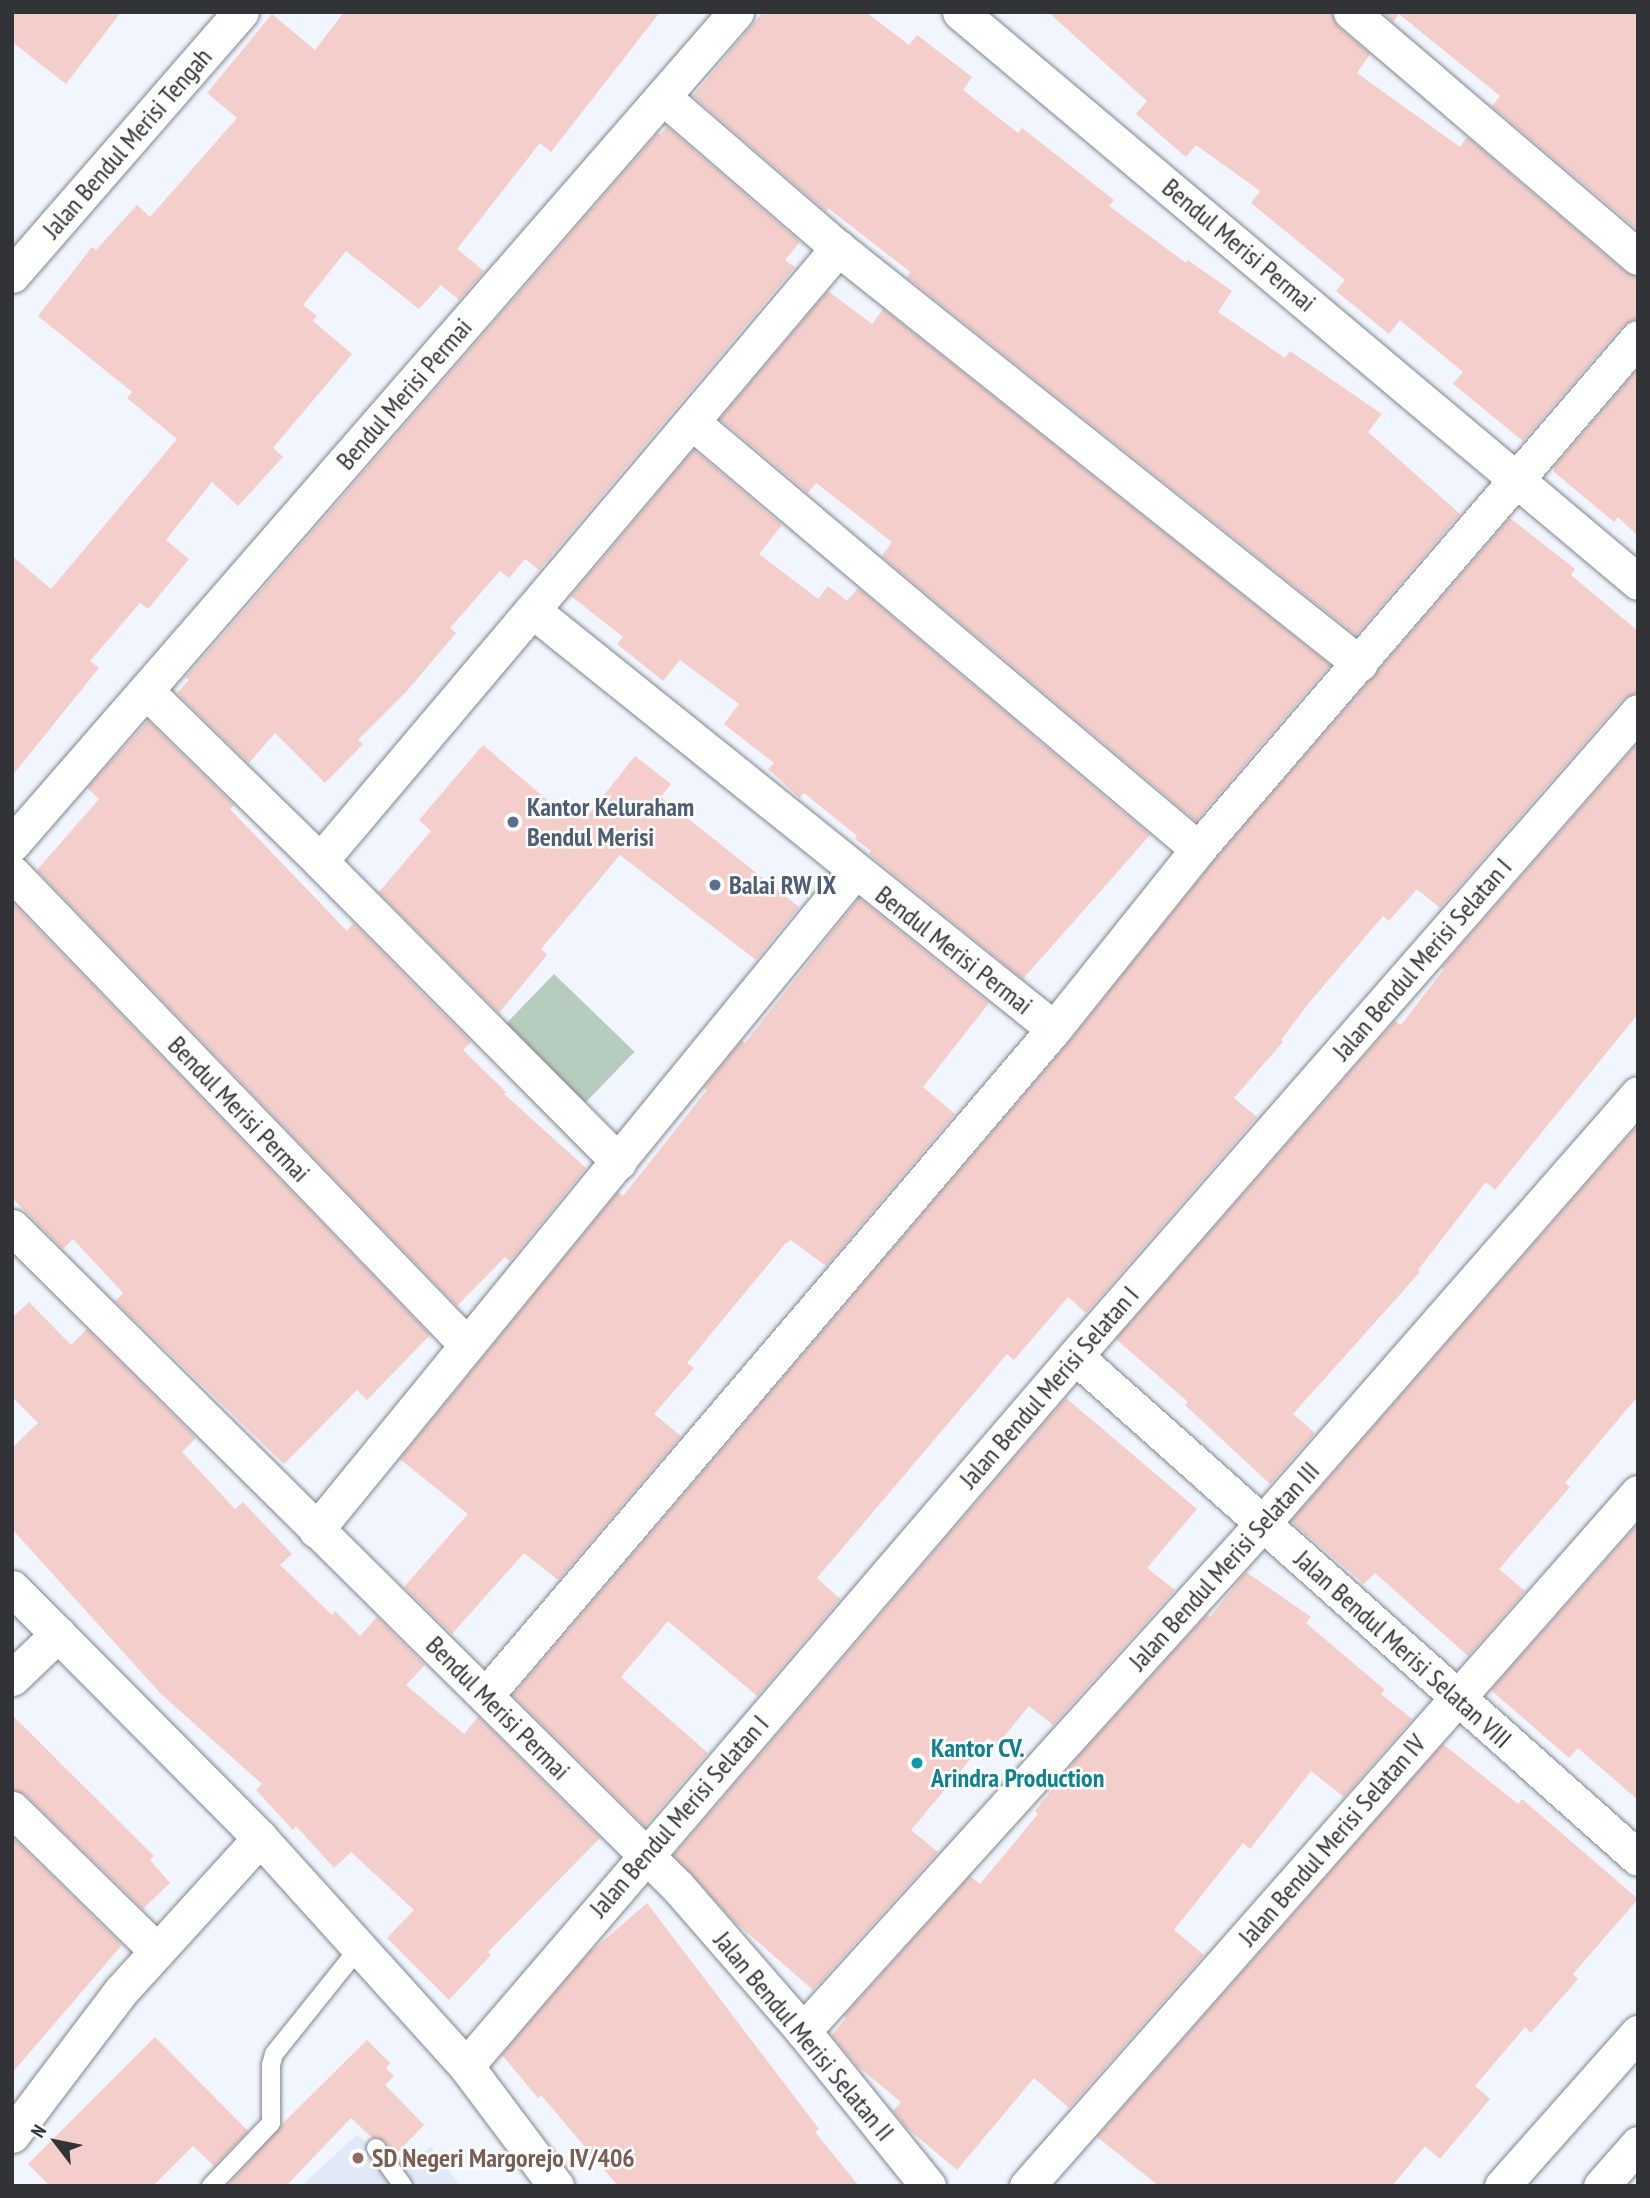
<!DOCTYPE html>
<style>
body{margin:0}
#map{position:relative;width:1650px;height:2198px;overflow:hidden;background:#f0f5fe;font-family:"PT Sans Narrow",sans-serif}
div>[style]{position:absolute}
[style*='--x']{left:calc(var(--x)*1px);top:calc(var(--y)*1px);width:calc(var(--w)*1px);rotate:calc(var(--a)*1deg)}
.built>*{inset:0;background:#e1e9f9}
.green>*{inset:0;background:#b6ccbe;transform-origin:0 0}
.building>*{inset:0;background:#f4ceca}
.roads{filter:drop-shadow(0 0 2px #81858d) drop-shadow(0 0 2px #81858d)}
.service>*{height:18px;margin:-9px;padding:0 9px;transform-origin:9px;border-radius:9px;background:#fff}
.minor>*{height:35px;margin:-17.5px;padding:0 17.5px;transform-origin:17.5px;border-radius:17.5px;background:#fff}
.dots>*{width:19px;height:19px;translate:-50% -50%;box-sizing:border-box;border:4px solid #fff;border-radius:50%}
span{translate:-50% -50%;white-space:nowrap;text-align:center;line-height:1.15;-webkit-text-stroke:5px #fff;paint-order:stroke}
.street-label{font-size:26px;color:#313337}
.service-label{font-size:26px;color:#4e5e75;font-weight:700}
.left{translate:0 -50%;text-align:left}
.culture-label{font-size:26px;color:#0d838f;font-weight:700}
.education-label{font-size:26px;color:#785e54;font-weight:700}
.frame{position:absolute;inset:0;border:14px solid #313337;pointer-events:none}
.north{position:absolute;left:21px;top:2107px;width:70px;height:70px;-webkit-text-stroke:5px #fff;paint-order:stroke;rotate:302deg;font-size:19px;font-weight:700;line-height:28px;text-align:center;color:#313337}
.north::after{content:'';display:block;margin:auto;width:24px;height:32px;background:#313337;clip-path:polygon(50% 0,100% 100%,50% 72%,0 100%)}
</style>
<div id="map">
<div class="built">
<i style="clip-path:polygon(357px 2135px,397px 2169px,431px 2147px,460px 2186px,301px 2186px)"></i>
</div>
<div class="green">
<i style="left:554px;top:974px;width:112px;height:71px;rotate:44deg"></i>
</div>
<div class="building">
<i style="clip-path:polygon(12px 12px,121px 12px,66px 84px,12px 42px)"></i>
<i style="clip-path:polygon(344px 12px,660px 12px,551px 152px,540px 143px,457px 249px,484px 271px,459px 300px,441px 285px,419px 309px,346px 251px,303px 305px,317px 316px,313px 321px,352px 354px,273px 448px,283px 457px,238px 506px,212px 482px,166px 540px,189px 559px,148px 609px,140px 603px,90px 661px,99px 668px,12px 776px,12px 556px,51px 589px,177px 439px,127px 398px,132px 392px,38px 316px,92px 247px,96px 250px,137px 205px,150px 217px,237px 118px,207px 93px,272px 14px,315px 50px)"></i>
<i style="clip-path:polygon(763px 12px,866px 12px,909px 45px,917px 35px,972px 77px,963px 90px,1018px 133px,1022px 128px,1114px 200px,1109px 206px,1186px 263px,1188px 260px,1232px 291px,1218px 312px,1285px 358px,1290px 351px,1382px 414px,1368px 432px,1460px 514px,1356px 635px,907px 277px,910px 272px,828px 208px,826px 211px,693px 96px)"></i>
<i style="clip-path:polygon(1048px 12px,1331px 12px,1338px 27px,1370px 54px,1357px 73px,1460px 147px,1467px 137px,1625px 272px,1638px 277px,1638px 318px,1623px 325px,1523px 441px,1453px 384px,1463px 372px,1400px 320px,1389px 334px,1336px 291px,1345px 280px,1251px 203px,1260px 191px,1196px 145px,1186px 157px,1136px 114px,1147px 101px)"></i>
<i style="clip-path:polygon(1382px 12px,1638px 12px,1638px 230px,1492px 106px,1500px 96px,1399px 14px,1393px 22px)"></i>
<i style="clip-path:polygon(667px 127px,800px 242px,785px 260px,795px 267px,539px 570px,525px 559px,509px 578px,500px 571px,450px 628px,456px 633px,406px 692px,358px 740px,363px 744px,325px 783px,275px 733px,249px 763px,177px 693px,189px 680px,186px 677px,658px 133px,660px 135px)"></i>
<i style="clip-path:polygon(828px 291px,872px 324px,883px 309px,1330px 665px,1196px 821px,882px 556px,892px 542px,816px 483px,808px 493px,720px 419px)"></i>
<i style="clip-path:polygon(1638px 369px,1638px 536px,1618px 517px,1614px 522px,1554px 472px,1554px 467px)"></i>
<i style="clip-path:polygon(694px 450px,782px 525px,759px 554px,818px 599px,828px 586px,847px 601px,858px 588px,1150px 835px,1023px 979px,869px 854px,871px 851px,855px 839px,857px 836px,804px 793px,800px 798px,768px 769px,774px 763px,724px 724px,739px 704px,680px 660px,663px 681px,617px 644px,623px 637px,571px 596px)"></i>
<i style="clip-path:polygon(1510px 518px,1575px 569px,1571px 575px,1638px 631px,1638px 692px,1623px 699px,1440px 908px,1417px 889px,1389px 921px,1383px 916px,1308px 1004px,1281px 1040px,1283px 1042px,1234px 1098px,1257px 1117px,1086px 1313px,1068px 1297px,1014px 1360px,1007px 1354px,817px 1578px,840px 1599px,757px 1696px,668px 1621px,621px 1677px,708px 1753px,645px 1826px,513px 1695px,1069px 1042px,1213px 862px)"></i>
<i style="clip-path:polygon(148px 721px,234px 805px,230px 809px,347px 931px,353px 923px,471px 1042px,463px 1050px,506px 1092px,504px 1094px,586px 1168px,510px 1261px,505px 1257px,457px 1306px,37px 870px,99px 799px,87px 788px)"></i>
<i style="clip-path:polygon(1638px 743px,1638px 1014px,1495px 1190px,1486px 1182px,1418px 1270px,1420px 1272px,1293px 1414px,1315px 1433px,1270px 1484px,1185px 1405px,1188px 1402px,1116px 1339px,1395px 1021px,1401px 1025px,1444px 969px,1441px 968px)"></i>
<i style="clip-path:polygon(483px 745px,566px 816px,573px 808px,585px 819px,635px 756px,671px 784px,661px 797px,799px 907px,756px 960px,620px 855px,541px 949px,547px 955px,499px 1013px,379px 892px,431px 831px,419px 820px)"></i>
<i style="clip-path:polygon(859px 898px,989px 1003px,923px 1087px,955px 1114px,826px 1266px,791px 1240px,785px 1244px,687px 1363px,694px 1368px,654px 1414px,681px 1436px,558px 1580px,524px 1553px,452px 1634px,404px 1587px,468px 1514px,400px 1459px,618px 1192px,623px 1196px,707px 1090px,704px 1088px,742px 1040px,745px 1043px)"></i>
<i style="clip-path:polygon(12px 902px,430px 1335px,367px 1400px,357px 1390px,284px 1464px,115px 1301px,123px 1293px,73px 1239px,63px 1249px,12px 1198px)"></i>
<i style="clip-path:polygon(1638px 1125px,1638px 1396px,1565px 1483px,1570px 1487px,1499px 1569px,1525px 1591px,1468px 1656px,1375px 1573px,1364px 1584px,1291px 1521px)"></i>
<i style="clip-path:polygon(29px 1302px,71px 1345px,87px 1329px,196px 1438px,182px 1452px,235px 1509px,243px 1502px,292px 1554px,280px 1565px,332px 1615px,335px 1611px,360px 1636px,377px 1617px,425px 1665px,406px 1685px,464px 1734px,478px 1717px,600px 1838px,488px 1952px,491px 1955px,449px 2000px,387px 1938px,414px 1910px,351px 1852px,334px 1868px,296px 1826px,293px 1830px,256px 1790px,262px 1784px,161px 1694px,12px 1529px,12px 1448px,38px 1423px,12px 1397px,12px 1318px)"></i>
<i style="clip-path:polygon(1066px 1398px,1197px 1509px,1147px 1568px,1175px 1590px,1053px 1725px,1029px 1706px,997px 1745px,988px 1738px,911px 1830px,938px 1852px,813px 1990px,736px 1923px,674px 1855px)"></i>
<i style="clip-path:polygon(1638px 1524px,1638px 1800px,1578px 1748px,1569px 1758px,1491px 1690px)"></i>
<i style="clip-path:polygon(1246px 1572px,1311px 1617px,1306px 1623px,1385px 1690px,1381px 1694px,1412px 1719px,1344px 1797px,1311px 1771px,1250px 1849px,1243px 1843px,1174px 1930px,1204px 1955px,1069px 2108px,1034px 2078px,957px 2170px,907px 2128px,893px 2111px,901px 2102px,857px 2066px,832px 2035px,846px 2018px,844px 2016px,970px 1876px,980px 1884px,1038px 1814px,1035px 1811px,1078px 1757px,1207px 1615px,1210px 1617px)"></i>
<i style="clip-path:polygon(12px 1715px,154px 1856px,150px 1860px,170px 1883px,143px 1909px,26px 1795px,12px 1789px)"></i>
<i style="clip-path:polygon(1443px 1744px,1518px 1804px,1522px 1799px,1638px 1899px,1573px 1974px,1578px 1979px,1531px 2033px,1525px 2027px,1475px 2086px,1490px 2099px,1440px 2159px,1425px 2146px,1392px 2186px,1159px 2186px,1097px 2137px)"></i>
<i style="clip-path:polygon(12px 1837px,122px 1945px,12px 2073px)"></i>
<i style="clip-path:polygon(647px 1903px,819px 2129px,815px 2132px,859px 2186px,618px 2186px,541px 2095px,538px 2098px,502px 2055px,589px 1953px)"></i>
<i style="clip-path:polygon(155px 2037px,248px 2131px,214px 2166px,193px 2146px,153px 2186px,50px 2186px,28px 2164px)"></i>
<i style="clip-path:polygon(367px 2040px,390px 2063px,386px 2068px,394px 2076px,385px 2085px,424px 2125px,395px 2155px,385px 2141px,372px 2138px,351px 2118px,286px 2186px,233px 2186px,230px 2183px,282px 2124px)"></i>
</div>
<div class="roads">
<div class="service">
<i style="--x:376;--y:2148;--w:47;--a:54.6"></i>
<i style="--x:211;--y:2186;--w:87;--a:-46.4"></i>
<i style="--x:271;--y:2123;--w:58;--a:-90"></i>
<i style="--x:271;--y:2065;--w:11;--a:-75"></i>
<i style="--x:274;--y:2054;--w:136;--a:-51.3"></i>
</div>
<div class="minor">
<i style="--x:960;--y:12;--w:886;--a:40.05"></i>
<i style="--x:1351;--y:12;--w:377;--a:40.5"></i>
<i style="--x:663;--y:97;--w:231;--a:40.8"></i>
<i style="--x:838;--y:248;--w:667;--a:38.55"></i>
<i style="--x:12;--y:275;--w:349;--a:-49"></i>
<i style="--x:692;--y:422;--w:662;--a:40.16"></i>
<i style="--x:532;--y:610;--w:669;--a:38.75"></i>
<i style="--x:146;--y:691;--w:243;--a:44.3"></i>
<i style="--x:320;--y:861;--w:424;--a:45.2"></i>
<i style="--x:12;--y:844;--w:1103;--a:-48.97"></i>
<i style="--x:320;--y:861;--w:803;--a:-49.8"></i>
<i style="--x:12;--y:873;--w:654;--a:46.05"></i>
<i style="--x:12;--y:1227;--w:938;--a:44.74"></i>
<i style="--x:678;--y:1887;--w:191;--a:49"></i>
<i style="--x:803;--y:2031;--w:199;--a:51.1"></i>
<i style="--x:1075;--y:1356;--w:754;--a:41.72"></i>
<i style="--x:316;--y:1530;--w:850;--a:-50.73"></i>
<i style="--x:12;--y:1588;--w:352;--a:45.2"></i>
<i style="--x:260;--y:1838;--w:307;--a:47.9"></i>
<i style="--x:466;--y:2066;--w:150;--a:53.1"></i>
<i style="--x:12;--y:1678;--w:64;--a:-43.7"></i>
<i style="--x:486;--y:1695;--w:875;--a:-49.54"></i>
<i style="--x:1054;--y:1029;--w:231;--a:-51.3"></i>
<i style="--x:1198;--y:849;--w:674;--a:-49.27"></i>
<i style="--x:12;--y:1809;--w:203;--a:44.4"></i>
<i style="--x:803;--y:2031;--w:684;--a:-47.84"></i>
<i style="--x:1262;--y:1524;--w:571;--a:-48.83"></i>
<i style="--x:466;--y:2066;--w:935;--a:-49.38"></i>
<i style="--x:1075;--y:1356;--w:855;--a:-48.84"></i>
<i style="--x:12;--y:2135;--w:181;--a:-52.9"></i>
<i style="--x:121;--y:1991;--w:207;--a:-47.7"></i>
<i style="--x:1027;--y:2186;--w:924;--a:-48.6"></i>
<i style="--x:1502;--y:2186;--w:205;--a:-48.4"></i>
<i style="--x:1601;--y:2186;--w:56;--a:-48.6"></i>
</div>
</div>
<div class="dots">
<i style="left:513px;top:822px;background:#5c6f8a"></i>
<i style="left:715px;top:885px;background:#5c6f8a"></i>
<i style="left:917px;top:1763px;background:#0f9aa8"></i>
<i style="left:358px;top:2158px;background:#8d6e63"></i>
</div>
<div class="street-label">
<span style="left:127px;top:143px;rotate:-49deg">Jalan Bendul Merisi Tengah</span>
<span style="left:1239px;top:245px;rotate:40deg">Bendul Merisi Permai</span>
<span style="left:404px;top:394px;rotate:-49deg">Bendul Merisi Permai</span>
<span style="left:954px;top:950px;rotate:38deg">Bendul Merisi Permai</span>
<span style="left:1422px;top:959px;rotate:-49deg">Jalan Bendul Merisi Selatan I</span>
<span style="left:239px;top:1109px;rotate:46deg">Bendul Merisi Permai</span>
<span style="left:1049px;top:1387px;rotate:-49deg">Jalan Bendul Merisi Selatan I</span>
<span style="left:1224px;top:1566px;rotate:-48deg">Jalan Bendul Merisi Selatan III</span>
<span style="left:1403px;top:1649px;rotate:42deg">Jalan Bendul Merisi Selatan VIII</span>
<span style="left:498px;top:1708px;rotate:45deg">Bendul Merisi Permai</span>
<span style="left:679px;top:1816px;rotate:-49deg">Jalan Bendul Merisi Selatan I</span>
<span style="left:1332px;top:1840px;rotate:-49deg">Jalan Bendul Merisi Selatan IV</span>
<span style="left:804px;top:2036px;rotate:50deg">Jalan Bendul Merisi Selatan II</span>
</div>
<div class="service-label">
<span class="left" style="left:527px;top:822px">Kantor Keluraham<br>Bendul Merisi</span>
<span class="left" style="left:729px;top:885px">Balai RW IX</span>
</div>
<div class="culture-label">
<span class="left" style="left:931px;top:1763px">Kantor CV.<br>Arindra Production</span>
</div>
<div class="education-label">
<span class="left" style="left:372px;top:2158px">SD Negeri Margorejo IV/406</span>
</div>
<div class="frame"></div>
<div class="north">N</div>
</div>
